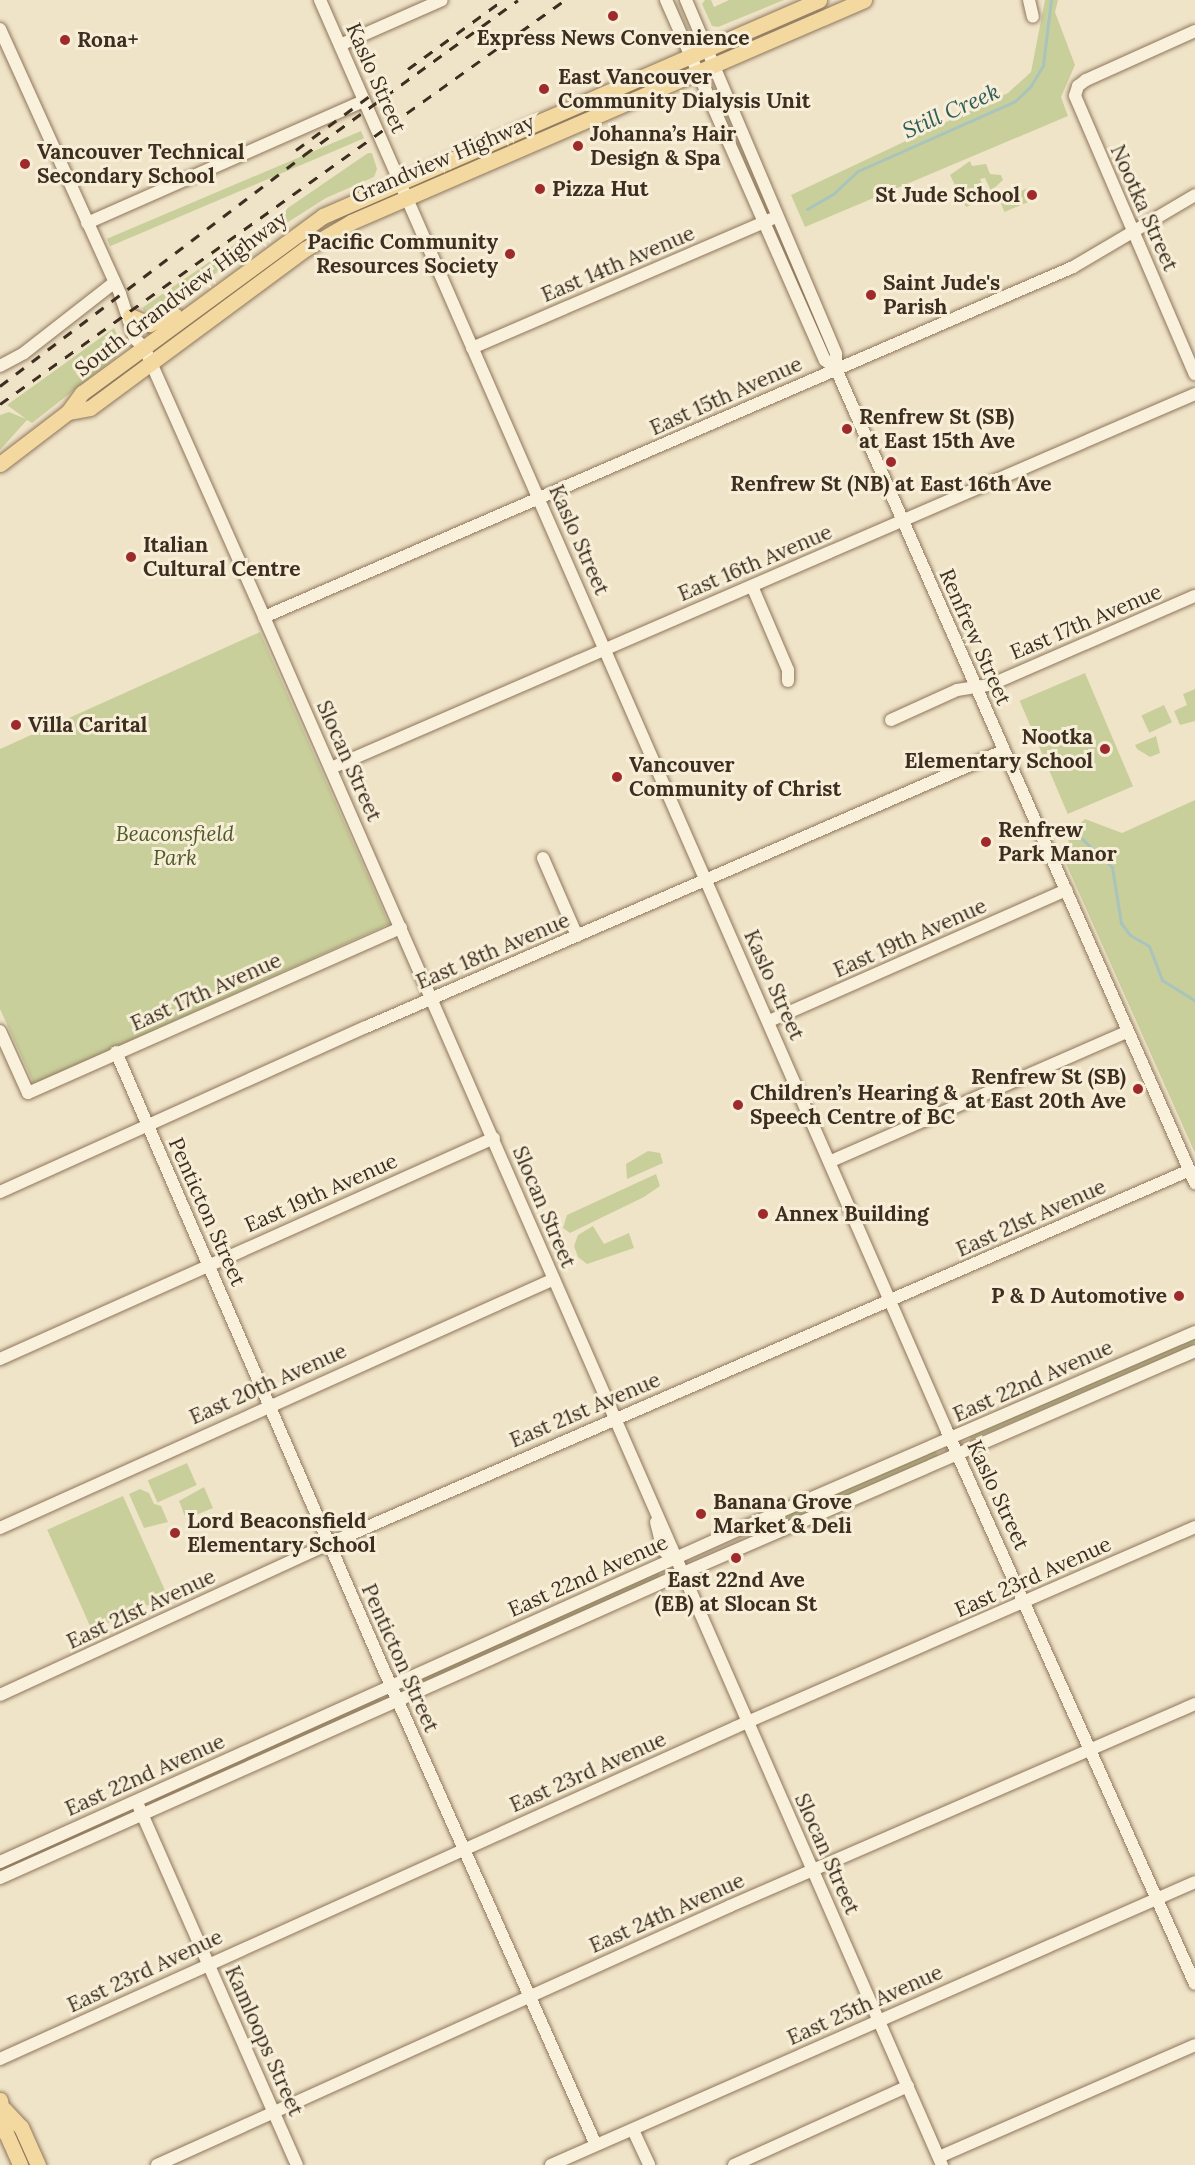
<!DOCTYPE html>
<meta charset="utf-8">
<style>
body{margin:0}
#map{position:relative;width:1195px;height:2165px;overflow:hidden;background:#f0e4c8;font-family:Lora,serif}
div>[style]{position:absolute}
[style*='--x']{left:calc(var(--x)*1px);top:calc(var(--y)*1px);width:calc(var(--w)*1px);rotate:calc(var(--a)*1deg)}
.green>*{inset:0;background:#c9cf9b;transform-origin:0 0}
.stream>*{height:3px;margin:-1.5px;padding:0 1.5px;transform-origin:1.5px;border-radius:1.5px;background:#a9c4bc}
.roads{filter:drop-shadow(0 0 2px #8d765c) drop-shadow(0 0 2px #8d765c)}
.minor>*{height:12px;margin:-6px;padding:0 6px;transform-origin:6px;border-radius:6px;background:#faf1dc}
.major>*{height:15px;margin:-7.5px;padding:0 7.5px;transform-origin:7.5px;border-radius:7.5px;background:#f3d9a0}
.rail>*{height:3px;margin-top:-1.5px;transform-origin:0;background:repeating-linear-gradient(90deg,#3d2e20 0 10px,transparent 0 20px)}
.dots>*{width:16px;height:16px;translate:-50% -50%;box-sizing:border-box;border:3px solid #f7eed8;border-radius:50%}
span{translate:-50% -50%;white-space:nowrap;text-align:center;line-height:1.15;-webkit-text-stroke:6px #f7eed8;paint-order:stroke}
.poi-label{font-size:21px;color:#3d2e20;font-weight:700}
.left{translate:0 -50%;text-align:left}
.right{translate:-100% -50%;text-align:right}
.street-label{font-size:21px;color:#3d2e20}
.park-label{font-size:21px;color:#4d5a26;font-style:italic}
.water-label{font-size:22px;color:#2f5d5a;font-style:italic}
</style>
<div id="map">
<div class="green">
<i style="clip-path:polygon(705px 0,711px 0,714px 7px,729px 0,784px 0,718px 27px,712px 26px,702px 4px)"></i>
<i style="clip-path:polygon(1045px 0,1058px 0,1055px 12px,1075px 65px,1061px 97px,1068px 116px,805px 227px,791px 195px,1008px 93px,1031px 72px)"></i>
<i style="left:361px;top:131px;width:8px;height:276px;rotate:67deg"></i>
<i style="clip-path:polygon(368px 153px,372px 153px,377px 169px,374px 177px,326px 198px,285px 224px,160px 313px,150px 316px,146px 313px,142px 308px)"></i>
<i style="clip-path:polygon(970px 161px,972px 166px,986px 164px,990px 174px,1001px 175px,1003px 180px,991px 191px,985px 178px,980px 179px,988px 198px,966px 207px,950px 175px)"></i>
<i style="left:1028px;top:188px;width:13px;height:31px;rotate:67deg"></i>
<i style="clip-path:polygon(114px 328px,123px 347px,115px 358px,32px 423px,27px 420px,0 450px,0 415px,9px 412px,26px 419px,7px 405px)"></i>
<i style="clip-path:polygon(260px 632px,389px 924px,34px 1084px,0 1009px,0 749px)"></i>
<i style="left:1085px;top:673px;width:123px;height:71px;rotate:67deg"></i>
<i style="clip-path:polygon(1195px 689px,1195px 721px,1180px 725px,1174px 711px,1187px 705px,1183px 694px)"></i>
<i style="left:1164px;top:705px;width:19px;height:25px;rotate:65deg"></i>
<i style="clip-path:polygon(1156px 736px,1160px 753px,1150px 757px,1137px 749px,1135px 745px)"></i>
<i style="clip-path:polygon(1195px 800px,1195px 1153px,1064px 859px,1073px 854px,1067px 837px,1085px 819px,1122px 833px)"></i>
<i style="clip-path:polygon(648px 1151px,660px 1153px,663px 1163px,627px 1179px,626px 1164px)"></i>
<i style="clip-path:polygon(656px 1174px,660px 1186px,644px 1197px,570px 1233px,563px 1228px,567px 1215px)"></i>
<i style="clip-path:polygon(593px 1226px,604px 1244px,629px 1233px,634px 1248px,587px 1264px,578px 1257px,574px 1246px,578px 1235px)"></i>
<i style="clip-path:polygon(1195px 1338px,1195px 1345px,1187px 1348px,971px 1440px,970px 1436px)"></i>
<i style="clip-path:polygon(935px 1450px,938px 1456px,751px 1537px,757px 1528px)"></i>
<i style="left:187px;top:1463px;width:24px;height:43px;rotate:66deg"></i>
<i style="clip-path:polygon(204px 1487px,213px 1508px,186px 1519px,179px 1501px)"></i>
<i style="clip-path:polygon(140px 1489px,149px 1493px,154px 1504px,161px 1506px,168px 1522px,144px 1528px,129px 1494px)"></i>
<i style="left:123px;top:1496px;width:110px;height:83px;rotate:66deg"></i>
<i style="clip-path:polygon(658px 1571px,660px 1577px,411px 1687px,407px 1685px)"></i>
<i style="clip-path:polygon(379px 1695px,381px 1701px,155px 1801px,155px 1797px)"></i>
<i style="clip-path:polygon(122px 1813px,124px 1816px,0 1875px,0 1868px)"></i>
</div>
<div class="stream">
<i style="--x:807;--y:209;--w:30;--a:-30"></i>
<i style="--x:833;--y:194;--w:34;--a:-43"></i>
<i style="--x:858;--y:171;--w:172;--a:-24"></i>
<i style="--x:1015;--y:101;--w:21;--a:-43"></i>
<i style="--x:1030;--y:87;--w:26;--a:-59"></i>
<i style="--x:1043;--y:65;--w:65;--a:-83"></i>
<i style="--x:1078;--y:835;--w:47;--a:43.3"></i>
<i style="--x:1112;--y:867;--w:57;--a:80.9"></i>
<i style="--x:1121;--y:923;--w:15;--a:53"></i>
<i style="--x:1130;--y:935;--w:22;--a:30"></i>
<i style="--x:1149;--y:946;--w:36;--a:69"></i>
<i style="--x:1162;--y:980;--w:39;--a:32"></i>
</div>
<div class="roads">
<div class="minor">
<i style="--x:320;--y:0;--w:1560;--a:66.34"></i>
<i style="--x:946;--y:1429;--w:608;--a:65.84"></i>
<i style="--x:666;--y:0;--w:394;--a:66.2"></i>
<i style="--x:825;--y:360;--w:14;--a:39"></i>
<i style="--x:686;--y:0;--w:384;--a:67"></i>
<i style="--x:836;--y:354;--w:15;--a:90"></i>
<i style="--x:836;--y:369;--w:890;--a:66.2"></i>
<i style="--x:1029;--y:0;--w:17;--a:77"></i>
<i style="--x:0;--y:29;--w:291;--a:65.6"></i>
<i style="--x:120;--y:294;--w:47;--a:71.6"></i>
<i style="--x:135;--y:339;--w:12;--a:42"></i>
<i style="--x:144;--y:347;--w:295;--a:66"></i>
<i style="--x:264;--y:617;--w:1690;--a:66.35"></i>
<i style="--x:1195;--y:31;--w:120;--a:155.8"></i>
<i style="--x:1086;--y:80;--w:10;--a:143"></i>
<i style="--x:1078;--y:86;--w:10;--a:107"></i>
<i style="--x:1075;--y:96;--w:303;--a:66.7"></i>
<i style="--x:340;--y:45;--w:111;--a:-23.8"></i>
<i style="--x:87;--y:223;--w:303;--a:-23.8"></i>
<i style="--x:472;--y:348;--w:326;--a:-23.3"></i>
<i style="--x:0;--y:366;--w:27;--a:-28"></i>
<i style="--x:24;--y:353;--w:115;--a:-38"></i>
<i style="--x:752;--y:586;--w:91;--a:66.8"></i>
<i style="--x:788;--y:670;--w:11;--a:90"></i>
<i style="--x:264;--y:617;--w:881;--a:-23.39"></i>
<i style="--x:1073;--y:267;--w:142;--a:-30.5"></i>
<i style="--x:891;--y:720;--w:72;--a:-24.4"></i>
<i style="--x:957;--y:690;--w:33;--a:-9"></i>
<i style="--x:990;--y:685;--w:223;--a:-23.5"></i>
<i style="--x:331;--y:768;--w:941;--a:-23.41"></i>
<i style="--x:543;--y:858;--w:85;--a:66.4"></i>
<i style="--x:769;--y:1021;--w:325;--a:-23.8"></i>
<i style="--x:0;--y:1031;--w:68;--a:65.7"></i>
<i style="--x:28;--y:1093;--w:408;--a:-23.9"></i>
<i style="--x:116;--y:1052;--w:674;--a:66.56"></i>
<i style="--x:384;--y:1670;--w:520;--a:65.95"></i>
<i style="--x:831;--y:1161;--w:324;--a:-23.6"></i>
<i style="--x:0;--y:1192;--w:401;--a:-24.3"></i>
<i style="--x:366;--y:1027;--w:694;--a:-23.43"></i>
<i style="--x:0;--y:1359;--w:541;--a:-24.1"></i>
<i style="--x:656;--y:1522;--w:29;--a:76"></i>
<i style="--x:663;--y:1550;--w:15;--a:42"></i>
<i style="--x:0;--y:1528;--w:607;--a:-24.2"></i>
<i style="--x:0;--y:1695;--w:376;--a:-24.7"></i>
<i style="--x:342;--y:1538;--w:924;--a:-23.46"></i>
<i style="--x:139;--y:1807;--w:391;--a:66.2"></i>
<i style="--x:0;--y:1862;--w:811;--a:-24.23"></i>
<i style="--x:740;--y:1529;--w:496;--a:-23.4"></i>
<i style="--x:0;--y:1878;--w:746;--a:-24.06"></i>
<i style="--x:681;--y:1574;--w:560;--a:-23.45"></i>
<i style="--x:0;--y:2059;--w:807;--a:-24.28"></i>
<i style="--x:736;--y:1727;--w:501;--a:-23.54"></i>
<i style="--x:633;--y:2130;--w:38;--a:65"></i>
<i style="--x:939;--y:2157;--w:279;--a:-23.6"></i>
<i style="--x:157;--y:2165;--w:629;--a:-24.32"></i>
<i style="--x:730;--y:1906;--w:507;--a:-23.48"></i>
<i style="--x:551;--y:2165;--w:703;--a:-23.72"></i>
<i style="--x:734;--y:2165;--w:191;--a:-24.4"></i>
</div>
<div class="major">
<i style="--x:130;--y:316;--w:21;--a:23"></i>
<i style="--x:149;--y:324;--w:27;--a:-20"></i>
<i style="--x:68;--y:412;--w:22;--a:-10"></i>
<i style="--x:90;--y:408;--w:267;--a:-36.5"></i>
<i style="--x:305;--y:249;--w:53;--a:-30.4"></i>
<i style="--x:351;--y:222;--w:559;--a:-23.4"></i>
<i style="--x:0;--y:464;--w:86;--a:-37.4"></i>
<i style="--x:68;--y:412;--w:24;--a:-54"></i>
<i style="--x:82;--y:393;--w:299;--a:-36.3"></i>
<i style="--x:323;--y:216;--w:541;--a:-23.53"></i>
<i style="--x:0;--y:2100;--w:34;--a:80"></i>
<i style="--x:6;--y:2133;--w:35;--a:66"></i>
<i style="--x:4;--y:2109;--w:25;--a:47"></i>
<i style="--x:21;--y:2127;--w:42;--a:65.9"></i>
</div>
</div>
<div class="rail">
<i style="--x:408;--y:69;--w:117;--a:-36"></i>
<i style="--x:296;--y:150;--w:112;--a:-36.3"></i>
<i style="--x:0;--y:386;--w:382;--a:-37.2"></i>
<i style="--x:304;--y:155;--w:264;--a:-35.9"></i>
<i style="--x:0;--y:404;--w:695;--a:-35.57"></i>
</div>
<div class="dots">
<i style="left:613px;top:16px;background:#9e2a2b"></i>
<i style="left:65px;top:40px;background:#9e2a2b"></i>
<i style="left:544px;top:89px;background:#9e2a2b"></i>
<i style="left:578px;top:146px;background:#9e2a2b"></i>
<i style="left:25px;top:164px;background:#9e2a2b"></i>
<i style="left:540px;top:189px;background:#9e2a2b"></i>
<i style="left:1032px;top:195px;background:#9e2a2b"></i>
<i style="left:510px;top:254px;background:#9e2a2b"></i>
<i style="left:871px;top:295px;background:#9e2a2b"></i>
<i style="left:847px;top:429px;background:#9e2a2b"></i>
<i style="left:891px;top:462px;background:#9e2a2b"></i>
<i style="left:131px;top:557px;background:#9e2a2b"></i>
<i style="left:16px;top:725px;background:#9e2a2b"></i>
<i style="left:1105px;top:749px;background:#9e2a2b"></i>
<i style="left:617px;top:777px;background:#9e2a2b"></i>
<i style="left:986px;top:842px;background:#9e2a2b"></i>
<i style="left:1138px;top:1089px;background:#9e2a2b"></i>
<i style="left:738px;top:1105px;background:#9e2a2b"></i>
<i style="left:763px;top:1214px;background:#9e2a2b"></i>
<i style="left:1179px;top:1296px;background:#9e2a2b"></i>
<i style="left:701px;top:1514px;background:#9e2a2b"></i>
<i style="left:175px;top:1533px;background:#9e2a2b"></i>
<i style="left:736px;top:1558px;background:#9e2a2b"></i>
</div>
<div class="poi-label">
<span style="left:613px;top:38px">Express News Convenience</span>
<span class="left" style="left:77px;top:40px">Rona+</span>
<span class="left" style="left:558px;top:89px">East Vancouver<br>Community Dialysis Unit</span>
<span class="left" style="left:590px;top:146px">Johanna’s Hair<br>Design &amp; Spa</span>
<span class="left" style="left:37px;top:164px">Vancouver Technical<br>Secondary School</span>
<span class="left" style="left:552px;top:189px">Pizza Hut</span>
<span class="right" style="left:1020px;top:195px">St Jude School</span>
<span class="right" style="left:498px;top:254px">Pacific Community<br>Resources Society</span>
<span class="left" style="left:883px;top:295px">Saint Jude's<br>Parish</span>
<span class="left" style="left:859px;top:429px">Renfrew St (SB)<br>at East 15th Ave</span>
<span style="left:891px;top:484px">Renfrew St (NB) at East 16th Ave</span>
<span class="left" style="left:143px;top:557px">Italian<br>Cultural Centre</span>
<span class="left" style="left:28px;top:725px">Villa Carital</span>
<span class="right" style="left:1093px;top:749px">Nootka<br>Elementary School</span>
<span class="left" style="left:629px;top:777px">Vancouver<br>Community of Christ</span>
<span class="left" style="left:998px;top:842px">Renfrew<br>Park Manor</span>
<span class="right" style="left:1126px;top:1089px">Renfrew St (SB)<br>at East 20th Ave</span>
<span class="left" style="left:750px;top:1105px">Children’s Hearing &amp;<br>Speech Centre of BC</span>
<span class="left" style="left:775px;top:1214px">Annex Building</span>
<span class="right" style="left:1167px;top:1296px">P &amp; D Automotive</span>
<span class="left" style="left:713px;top:1514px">Banana Grove<br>Market &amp; Deli</span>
<span class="left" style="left:187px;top:1533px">Lord Beaconsfield<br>Elementary School</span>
<span style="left:736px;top:1592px">East 22nd Ave<br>(EB) at Slocan St</span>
</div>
<div class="street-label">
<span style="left:376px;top:78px;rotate:66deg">Kaslo Street</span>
<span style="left:443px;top:159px;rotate:-23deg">Grandview Highway</span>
<span style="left:1144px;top:208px;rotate:66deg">Nootka Street</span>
<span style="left:618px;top:264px;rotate:-23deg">East 14th Avenue</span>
<span style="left:181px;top:294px;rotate:-37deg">South Grandview Highway</span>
<span style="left:726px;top:396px;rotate:-24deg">East 15th Avenue</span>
<span style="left:579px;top:540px;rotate:66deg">Kaslo Street</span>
<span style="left:755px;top:563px;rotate:-23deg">East 16th Avenue</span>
<span style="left:1086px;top:622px;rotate:-23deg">East 17th Avenue</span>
<span style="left:975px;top:637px;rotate:66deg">Renfrew Street</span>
<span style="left:349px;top:761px;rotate:66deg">Slocan Street</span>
<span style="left:910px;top:938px;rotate:-24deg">East 19th Avenue</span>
<span style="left:493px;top:951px;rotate:-23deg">East 18th Avenue</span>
<span style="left:774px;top:985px;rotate:66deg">Kaslo Street</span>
<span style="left:206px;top:992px;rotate:-24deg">East 17th Avenue</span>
<span style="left:321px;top:1193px;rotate:-24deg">East 19th Avenue</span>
<span style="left:544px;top:1207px;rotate:67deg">Slocan Street</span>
<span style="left:207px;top:1212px;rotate:66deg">Penticton Street</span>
<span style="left:1031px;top:1218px;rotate:-24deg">East 21st Avenue</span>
<span style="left:1033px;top:1381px;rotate:-24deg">East 22nd Avenue</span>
<span style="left:268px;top:1384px;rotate:-24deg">East 20th Avenue</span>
<span style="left:585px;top:1410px;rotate:-23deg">East 21st Avenue</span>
<span style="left:998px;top:1495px;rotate:65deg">Kaslo Street</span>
<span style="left:588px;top:1576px;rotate:-24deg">East 22nd Avenue</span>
<span style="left:1033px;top:1577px;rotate:-24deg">East 23rd Avenue</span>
<span style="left:141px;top:1609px;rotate:-25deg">East 21st Avenue</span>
<span style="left:400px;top:1658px;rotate:66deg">Penticton Street</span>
<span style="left:588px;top:1772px;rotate:-24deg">East 23rd Avenue</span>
<span style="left:145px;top:1775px;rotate:-24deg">East 22nd Avenue</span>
<span style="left:827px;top:1854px;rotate:66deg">Slocan Street</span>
<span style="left:667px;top:1913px;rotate:-24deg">East 24th Avenue</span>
<span style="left:145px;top:1971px;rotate:-25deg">East 23rd Avenue</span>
<span style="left:865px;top:2005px;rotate:-24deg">East 25th Avenue</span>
<span style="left:264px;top:2041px;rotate:66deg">Kamloops Street</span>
</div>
<div class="park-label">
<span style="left:175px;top:846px">Beaconsfield<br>Park</span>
</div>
<div class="water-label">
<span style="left:951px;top:111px;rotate:-24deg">Still Creek</span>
</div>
</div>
